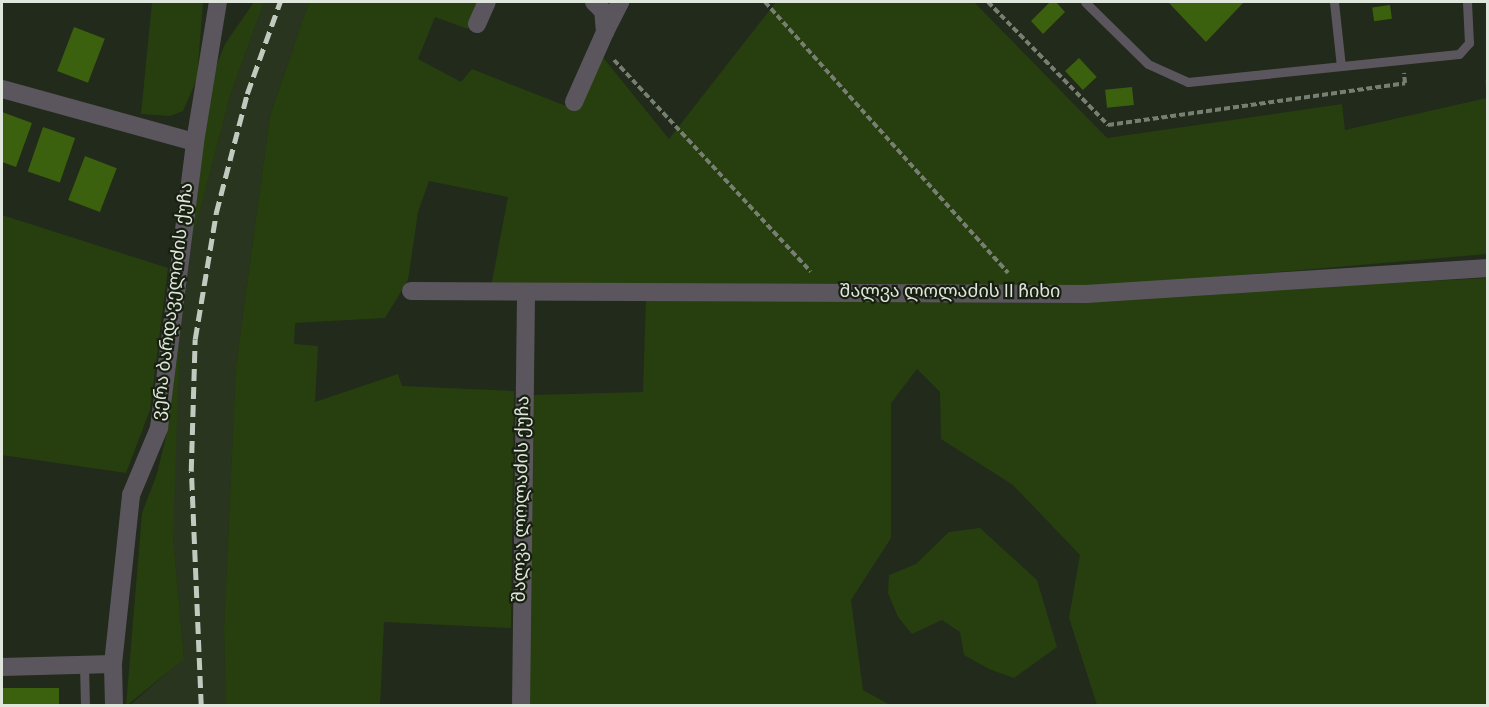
<!DOCTYPE html>
<meta charset="utf-8">
<style>
body{margin:0}
#map{position:relative;width:1489px;height:707px;overflow:hidden;background:#212a1b;font-family:Overpass,"Noto Sans Georgian",sans-serif}
div>[style]{position:absolute}
[style*='--x']{left:calc(var(--x)*1px);top:calc(var(--y)*1px);width:calc(var(--w)*1px);rotate:calc(var(--a)*1deg)}
.built>*{inset:0;background:#29351f}
.green>*{inset:0;background:#273f0f}
.building>*{inset:0;background:#3b600e;transform-origin:0 0}
.path>*{height:4px;margin-top:-2px;transform-origin:0;background:repeating-linear-gradient(90deg,#777f72 0 6px,transparent 0 9px)}
.lane>*{height:9px;margin:-4.5px;padding:0 4.5px;transform-origin:4.5px;border-radius:4.5px;background:#5b565e}
.street>*{height:18px;margin:-9px;padding:0 9px;transform-origin:9px;border-radius:9px;background:#5b565e}
.rail>*{height:4.5px;margin-top:-2.25px;transform-origin:0;background:repeating-linear-gradient(90deg,#c2c9be 0 12px,transparent 0 18px)}
span{translate:-50% -50%;white-space:nowrap;text-align:center;line-height:1.15;-webkit-text-stroke:4.5px #182011;paint-order:stroke}
.street-label{font-size:18px;color:#dfe6db}
.frame{position:absolute;inset:0;border:3px solid #dfe6db;pointer-events:none}
</style>
<div id="map">
<div class="built">
<i style="clip-path:polygon(264px 2px,309px 2px,270px 116px,236px 366px,224px 630px,226px 705px,129px 706px,184px 658px,173px 537px,173px 441px,180px 334px,192px 241px,230px 96px)"></i>
</div>
<div class="green">
<i style="clip-path:polygon(152px 2px,203px 2px,197px 79px,183px 111px,170px 116px,141px 114px)"></i>
<i style="clip-path:polygon(254px 2px,264px 2px,230px 96px,192px 241px,211px 79px,225px 44px)"></i>
<i style="clip-path:polygon(309px 2px,480px 2px,468px 29px,435px 17px,418px 59px,461px 82px,472px 69px,576px 110px,601px 55px,669px 139px,776px 2px,974px 2px,1107px 138px,1342px 104px,1345px 130px,1487px 98px,1485px 80px,1487px 79px,1487px 254px,1091px 288px,491px 287px,508px 197px,429px 181px,418px 212px,408px 280px,385px 318px,295px 323px,294px 344px,318px 346px,315px 402px,398px 374px,402px 386px,514px 391px,511px 628px,384px 622px,380px 705px,226px 706px,224px 630px,236px 366px,270px 116px)"></i>
<i style="clip-path:polygon(2px 215px,168px 268px,150px 410px,126px 473px,2px 455px)"></i>
<i style="clip-path:polygon(1487px 278px,1487px 705px,1097px 705px,1069px 618px,1080px 555px,1013px 485px,941px 439px,940px 392px,917px 369px,891px 403px,891px 538px,851px 600px,863px 690px,890px 705px,528px 706px,533px 395px,643px 392px,646px 299px,832px 299px,1029px 303px)"></i>
<i style="clip-path:polygon(180px 334px,173px 537px,184px 659px,126px 706px,142px 513px,157px 474px,167px 432px)"></i>
<i style="clip-path:polygon(980px 528px,1037px 580px,1057px 647px,1014px 678px,989px 669px,964px 655px,960px 632px,942px 620px,912px 634px,898px 617px,888px 593px,889px 575px,916px 564px,949px 532px)"></i>
</div>
<div class="building">
<i style="clip-path:polygon(1050px 2px,1056px 2px,1065px 12px,1043px 34px,1031px 21px)"></i>
<i style="clip-path:polygon(1168px 2px,1244px 2px,1206px 42px)"></i>
<i style="left:1390px;top:5px;width:14px;height:18px;rotate:82deg"></i>
<i style="left:74px;top:27px;width:33px;height:47px;rotate:21deg"></i>
<i style="left:1079px;top:58px;width:26px;height:19px;rotate:47deg"></i>
<i style="left:1132px;top:87px;width:18px;height:27px;rotate:84deg"></i>
<i style="clip-path:polygon(2px 112px,32px 123px,16px 167px,2px 162px)"></i>
<i style="left:43px;top:127px;width:34px;height:47px;rotate:19deg"></i>
<i style="left:85px;top:156px;width:34px;height:47px;rotate:21deg"></i>
<i style="left:59px;top:688px;width:18px;height:57px;rotate:90deg"></i>
</div>
<div class="path">
<i style="--x:765;--y:2;--w:364;--a:48.1"></i>
<i style="--x:988;--y:2;--w:172;--a:45.7"></i>
<i style="--x:1108;--y:125;--w:300;--a:-8"></i>
<i style="--x:1405;--y:83;--w:10;--a:-96"></i>
<i style="--x:614;--y:60;--w:289;--a:47.1"></i>
</div>
<div class="lane">
<i style="--x:1085;--y:2;--w:88;--a:44.5"></i>
<i style="--x:1148;--y:64;--w:44;--a:24.2"></i>
<i style="--x:1188;--y:82;--w:272;--a:-5.9"></i>
<i style="--x:1459;--y:54;--w:15;--a:-48"></i>
<i style="--x:1469;--y:43;--w:41;--a:-92.8"></i>
<i style="--x:1334;--y:2;--w:64;--a:83.8"></i>
<i style="--x:84;--y:665;--w:41;--a:88.6"></i>
</div>
<div class="street">
<i style="--x:477;--y:24;--w:24;--a:-66"></i>
<i style="--x:605;--y:32;--w:34;--a:-63"></i>
<i style="--x:2;--y:89;--w:200;--a:15.4"></i>
<i style="--x:574;--y:102;--w:77;--a:-66.1"></i>
<i style="--x:605;--y:32;--w:21;--a:-95"></i>
<i style="--x:603;--y:11;--w:13;--a:-135"></i>
<i style="--x:411;--y:291;--w:675;--a:0.25"></i>
<i style="--x:1086;--y:294;--w:403;--a:-3.7"></i>
<i style="--x:2;--y:667;--w:111;--a:-1.5"></i>
<i style="--x:114;--y:706;--w:42;--a:-91.4"></i>
<i style="--x:113;--y:664;--w:170;--a:-83.9"></i>
<i style="--x:131;--y:495;--w:73;--a:-67.3"></i>
<i style="--x:159;--y:428;--w:288;--a:-82.8"></i>
<i style="--x:195;--y:142;--w:142;--a:-80.7"></i>
<i style="--x:521;--y:706;--w:414;--a:-89.3"></i>
</div>
<div class="rail">
<i style="--x:201;--y:706;--w:235;--a:-92.4"></i>
<i style="--x:191;--y:471;--w:132;--a:-88.3"></i>
<i style="--x:195;--y:339;--w:128;--a:-80.5"></i>
<i style="--x:216;--y:213;--w:123;--a:-75.4"></i>
<i style="--x:247;--y:94;--w:98;--a:-70.3"></i>
</div>
<div class="street-label">
<span style="left:950px;top:293px">შალვა ლოლაძის II ჩიხი</span>
<span style="left:174px;top:302px;rotate:-83deg">ვერა ბარდაველიძის ქუჩა</span>
<span style="left:523px;top:499px;rotate:-89deg">შალვა ლოლაძის ქუჩა</span>
</div>
<div class="frame"></div>
</div>
